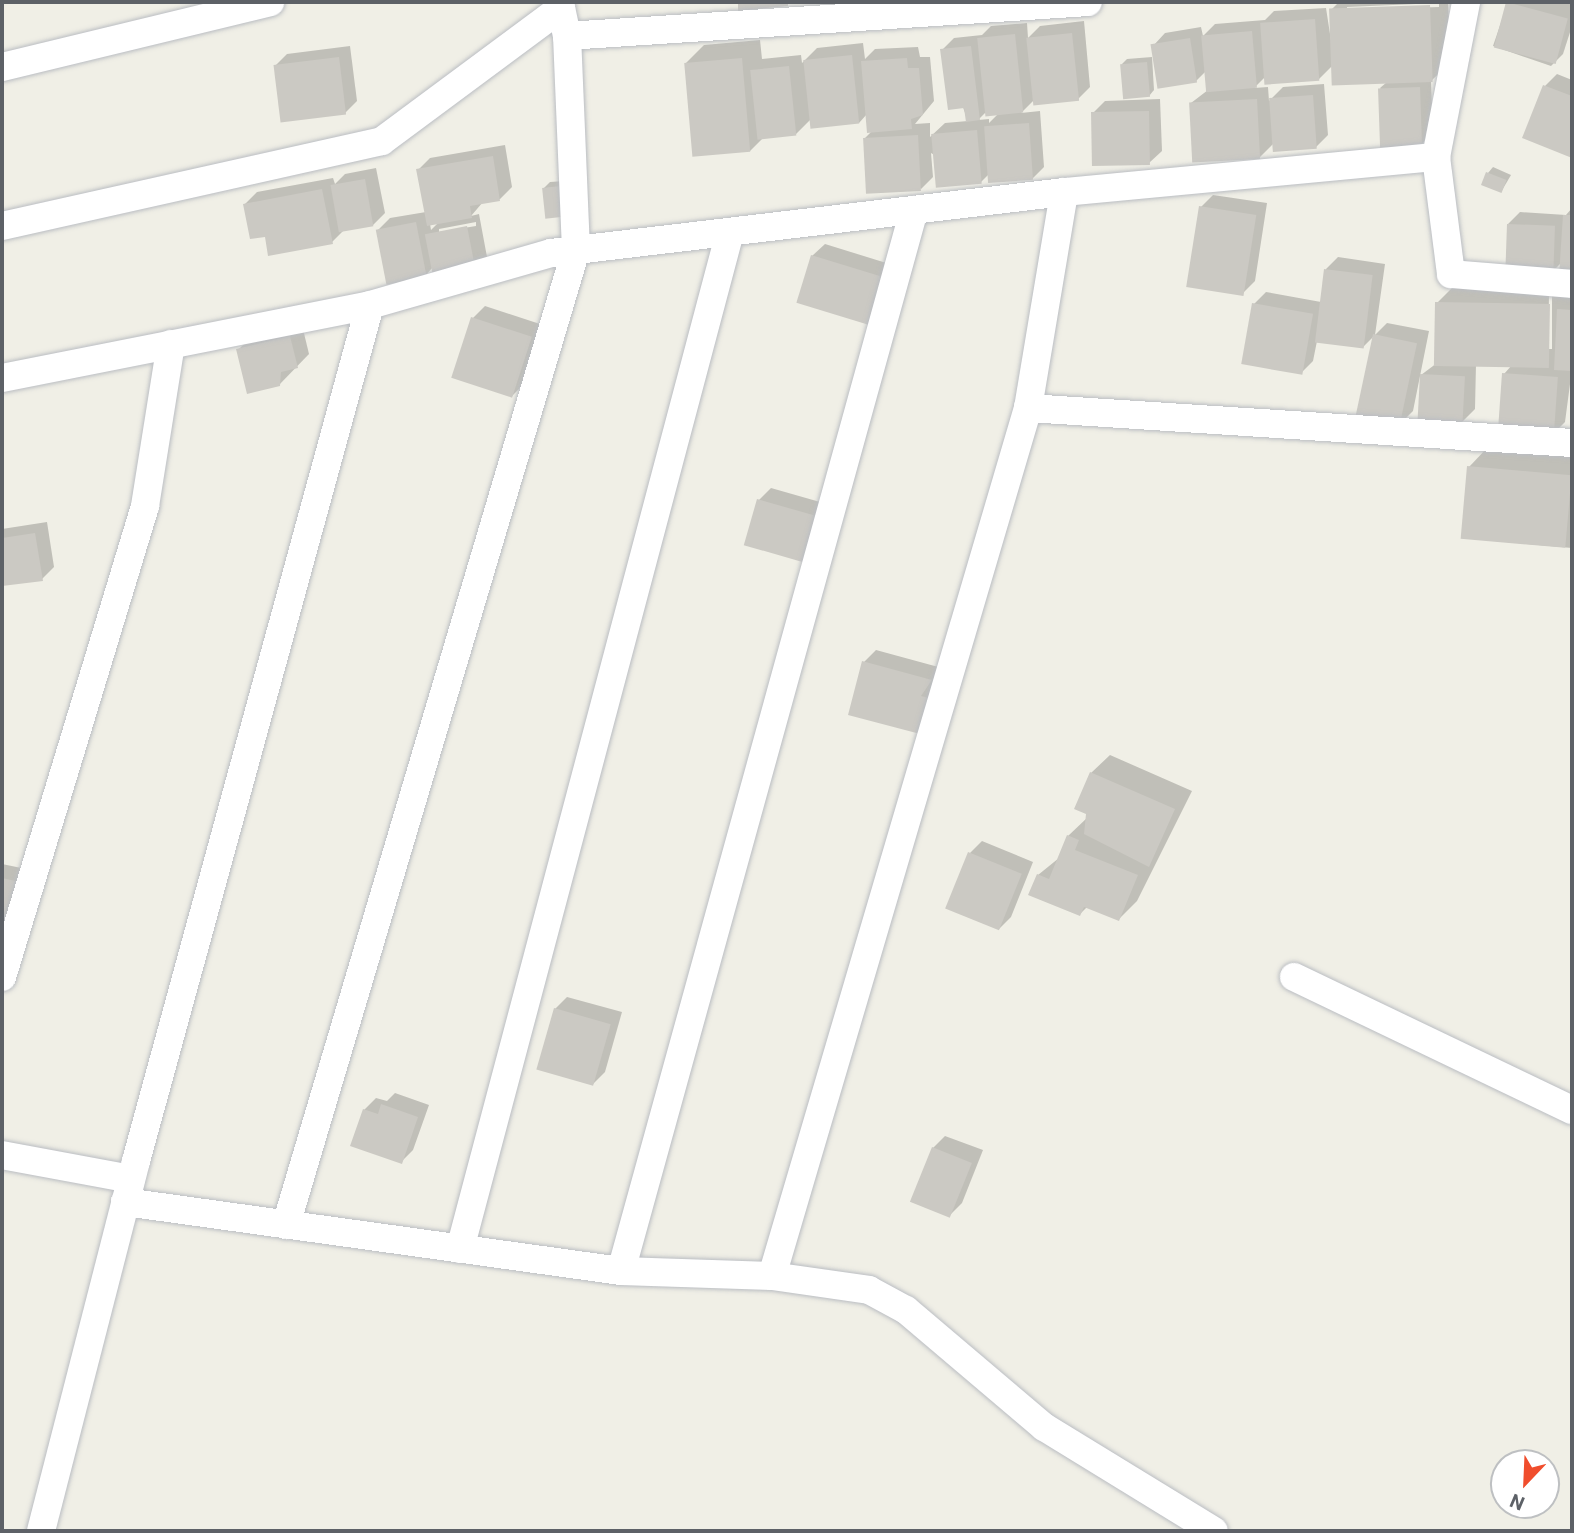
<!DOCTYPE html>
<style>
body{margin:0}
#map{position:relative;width:1574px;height:1533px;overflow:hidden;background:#f0efe6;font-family:Roboto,sans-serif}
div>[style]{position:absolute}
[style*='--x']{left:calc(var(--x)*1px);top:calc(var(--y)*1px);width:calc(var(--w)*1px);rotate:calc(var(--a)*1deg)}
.shadow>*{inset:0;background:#0003}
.building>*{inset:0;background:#cbc9c3;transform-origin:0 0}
.roads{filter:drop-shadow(0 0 2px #babdc2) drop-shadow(0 0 2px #babdc2)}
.street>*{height:28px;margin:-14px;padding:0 14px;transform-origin:14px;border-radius:14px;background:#fff}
span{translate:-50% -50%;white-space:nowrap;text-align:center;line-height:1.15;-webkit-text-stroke:5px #fff;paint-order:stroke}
.frame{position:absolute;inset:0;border:4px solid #5d6167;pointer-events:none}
.north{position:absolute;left:1490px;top:1449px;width:70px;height:70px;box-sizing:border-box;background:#fff;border:2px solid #bec0c2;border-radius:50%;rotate:203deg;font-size:19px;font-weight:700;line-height:28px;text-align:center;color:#5d6167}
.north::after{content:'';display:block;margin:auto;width:24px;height:32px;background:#f04d2c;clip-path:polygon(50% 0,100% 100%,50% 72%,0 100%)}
</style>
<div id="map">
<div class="shadow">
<i style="clip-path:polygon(evenodd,1339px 2px,1448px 2px,1451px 62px,1431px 81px,1433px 132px,1421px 145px,1380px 88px,1387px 82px,1333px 65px,1319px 79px,1265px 77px,1254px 88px,1268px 87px,1269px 101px,1283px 87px,1324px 84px,1328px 135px,1316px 147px,1274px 143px,1259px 158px,1191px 103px,1208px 90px,1206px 71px,1196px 81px,1153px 46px,1165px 33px,1201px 27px,1203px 36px,1215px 24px,1265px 20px,1274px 11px,1326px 8px,1332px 47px,1331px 10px,1339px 2px,1439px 3px,1439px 7px,1347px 10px,1347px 7px,1439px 3px)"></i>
<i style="clip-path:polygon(1508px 2px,1572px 4px,1572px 26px,1563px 54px,1551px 66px,1493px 46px)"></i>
<i style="clip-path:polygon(evenodd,1084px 21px,1090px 87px,1078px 99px,1035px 99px,1021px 113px,1040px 111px,1044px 167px,1032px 179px,989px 174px,981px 182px,931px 153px,933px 177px,921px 189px,865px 138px,872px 131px,867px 114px,859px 123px,811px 119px,796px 134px,763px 138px,750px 151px,686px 63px,704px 45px,760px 40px,762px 59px,801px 55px,802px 63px,817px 48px,863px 43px,865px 59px,875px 49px,918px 47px,920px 57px,930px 57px,934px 101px,915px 124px,930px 123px,930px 137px,945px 123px,968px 121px,942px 50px,954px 38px,982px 35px,991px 26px,1027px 23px,1028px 38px,1040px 26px,1084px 21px,986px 112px,998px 114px,989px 123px,989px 119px,978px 120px,986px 112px)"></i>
<i style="clip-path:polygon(350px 46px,357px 101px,345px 113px,275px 66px,287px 54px)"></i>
<i style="clip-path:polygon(1152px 57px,1154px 90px,1149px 96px,1122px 64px,1127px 59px)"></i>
<i style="clip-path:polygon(1557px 74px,1572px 80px,1572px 156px,1525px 137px,1545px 86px)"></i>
<i style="clip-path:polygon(1160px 99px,1162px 151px,1149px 163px,1093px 113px,1105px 101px)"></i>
<i style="clip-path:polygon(evenodd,505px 145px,512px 187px,500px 199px,483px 202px,471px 216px,479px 214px,487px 257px,475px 269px,433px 267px,426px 275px,378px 230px,390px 218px,426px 212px,418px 170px,430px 158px,505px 145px,439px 222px,431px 230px,430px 224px,439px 222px,505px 145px,476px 222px,476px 226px,439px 232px,439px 229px,476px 222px)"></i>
<i style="clip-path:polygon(1493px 167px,1511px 175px,1501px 192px,1488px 173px)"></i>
<i style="clip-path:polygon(376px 168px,385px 213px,373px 225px,344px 230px,332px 242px,266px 235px,245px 204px,257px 192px,333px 178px,335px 184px,345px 174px)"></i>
<i style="clip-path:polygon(565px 181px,568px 210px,544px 188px,550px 182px)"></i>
<i style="clip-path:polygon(1213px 195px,1267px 203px,1255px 281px,1243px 293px,1201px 207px)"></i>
<i style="clip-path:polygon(1572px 208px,1572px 275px,1562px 262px,1552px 272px,1508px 224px,1520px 212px,1566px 215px)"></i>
<i style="clip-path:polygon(825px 244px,896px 266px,882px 312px,812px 256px)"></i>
<i style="clip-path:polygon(1338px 257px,1385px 264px,1375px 335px,1363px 347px,1317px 341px,1313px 361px,1301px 373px,1254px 304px,1266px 292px,1321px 302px,1326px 269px)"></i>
<i style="clip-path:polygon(evenodd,1455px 285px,1568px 286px,1568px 298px,1572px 298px,1572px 369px,1565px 422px,1553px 434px,1500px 429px,1504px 374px,1512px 365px,1476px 364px,1475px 409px,1463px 421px,1420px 420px,1421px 375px,1437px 363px,1437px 303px,1455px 285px,1549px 295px,1552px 295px,1552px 349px,1548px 349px,1549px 295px)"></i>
<i style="clip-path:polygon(485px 306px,543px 325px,524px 384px,512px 396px,473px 318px)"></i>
<i style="clip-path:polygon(1387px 323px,1429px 331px,1413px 411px,1401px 423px,1375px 335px)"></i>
<i style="clip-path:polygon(302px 325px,309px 354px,279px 385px,238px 350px,250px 338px)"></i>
<i style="clip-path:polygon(1487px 448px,1572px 456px,1572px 548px,1462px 538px,1469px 467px)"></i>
<i style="clip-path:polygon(771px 488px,827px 504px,813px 549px,801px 561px,759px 500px)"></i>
<i style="clip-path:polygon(47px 522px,54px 567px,42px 579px,2px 585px,2px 529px)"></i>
<i style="clip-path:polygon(876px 650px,942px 668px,932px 684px,945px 687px,936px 721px,864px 662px)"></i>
<i style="clip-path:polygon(1110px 755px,1192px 791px,1137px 901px,1119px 919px,1087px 907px,1080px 914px,1038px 875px,1059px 858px,1068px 836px,1088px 817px,1091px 773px)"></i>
<i style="clip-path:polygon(982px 841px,1033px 862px,1011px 917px,999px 929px,970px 853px)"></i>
<i style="clip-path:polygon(2px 864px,31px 870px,11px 927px,2px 925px)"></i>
<i style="clip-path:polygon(567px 997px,622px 1012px,605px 1072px,593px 1084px,555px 1009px)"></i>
<i style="clip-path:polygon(395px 1093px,429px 1105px,413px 1150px,401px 1162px,364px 1110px,376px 1098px,387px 1101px)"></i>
<i style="clip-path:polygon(945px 1136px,983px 1150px,962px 1203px,950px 1215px,933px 1148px)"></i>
</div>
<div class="building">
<i style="clip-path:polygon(738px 2px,788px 2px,788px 6px,738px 11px)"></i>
<i style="left:1506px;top:2px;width:64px;height:47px;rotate:15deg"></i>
<i style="left:1430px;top:5px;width:77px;height:101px;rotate:88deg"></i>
<i style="left:1315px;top:19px;width:62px;height:55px;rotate:86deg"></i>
<i style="left:1252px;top:31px;width:57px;height:51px;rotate:85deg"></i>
<i style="left:1072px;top:33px;width:68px;height:46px;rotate:84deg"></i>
<i style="left:1015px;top:34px;width:79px;height:38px;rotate:84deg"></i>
<i style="left:1190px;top:38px;width:45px;height:40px;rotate:81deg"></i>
<i style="clip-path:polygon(971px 46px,980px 120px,966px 122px,964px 108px,948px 110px,940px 49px)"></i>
<i style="left:852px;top:55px;width:69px;height:49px;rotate:84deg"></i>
<i style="left:339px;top:57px;width:58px;height:66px;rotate:83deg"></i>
<i style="left:742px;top:58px;width:94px;height:58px;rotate:85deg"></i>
<i style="clip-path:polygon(907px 58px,908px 68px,919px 68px,923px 115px,911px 119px,912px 129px,867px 133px,861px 61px)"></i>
<i style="left:1147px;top:62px;width:35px;height:27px;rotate:85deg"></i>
<i style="left:789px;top:66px;width:70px;height:39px;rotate:84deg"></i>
<i style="clip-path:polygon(1543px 85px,1572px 96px,1572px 158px,1522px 138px)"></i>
<i style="left:1420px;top:87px;width:59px;height:42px;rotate:88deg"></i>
<i style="left:1313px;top:95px;width:54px;height:44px;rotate:86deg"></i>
<i style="left:1257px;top:99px;width:60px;height:68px;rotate:87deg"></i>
<i style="left:1149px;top:111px;width:54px;height:58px;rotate:89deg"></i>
<i style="left:1029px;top:123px;width:57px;height:45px;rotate:86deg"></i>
<i style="left:977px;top:130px;width:54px;height:46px;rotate:85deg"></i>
<i style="left:918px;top:135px;width:56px;height:55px;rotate:87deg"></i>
<i style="clip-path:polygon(493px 156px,500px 201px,470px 206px,472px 218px,427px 226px,416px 169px)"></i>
<i style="left:1486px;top:172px;width:22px;height:14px;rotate:21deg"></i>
<i style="left:365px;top:179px;width:48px;height:35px;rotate:80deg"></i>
<i style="left:560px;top:186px;width:31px;height:18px;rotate:84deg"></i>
<i style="clip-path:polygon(322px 189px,333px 244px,268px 256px,265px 237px,250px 239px,243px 204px)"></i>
<i style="left:1199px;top:206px;width:58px;height:82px;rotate:9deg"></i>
<i style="clip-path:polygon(1563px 215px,1572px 215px,1572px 277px,1559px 276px)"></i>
<i style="left:416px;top:222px;width:56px;height:41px;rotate:79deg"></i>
<i style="left:1507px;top:224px;width:48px;height:47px;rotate:2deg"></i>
<i style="left:467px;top:226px;width:46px;height:43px;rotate:79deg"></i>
<i style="left:811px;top:255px;width:77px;height:50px;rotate:17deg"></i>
<i style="left:1324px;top:269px;width:49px;height:74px;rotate:7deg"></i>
<i style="left:1435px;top:302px;width:115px;height:64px;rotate:1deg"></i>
<i style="left:1252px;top:303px;width:62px;height:62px;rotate:10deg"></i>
<i style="clip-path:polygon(1557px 309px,1572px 310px,1572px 371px,1554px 370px)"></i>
<i style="left:471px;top:317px;width:64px;height:64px;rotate:18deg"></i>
<i style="left:1373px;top:334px;width:45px;height:84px;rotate:12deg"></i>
<i style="clip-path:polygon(290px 336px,298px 368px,281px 372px,280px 386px,247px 394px,236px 349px)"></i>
<i style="left:1502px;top:373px;width:56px;height:58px;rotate:4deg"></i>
<i style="left:1420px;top:374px;width:45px;height:47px;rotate:3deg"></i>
<i style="left:1467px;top:466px;width:105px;height:73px;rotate:5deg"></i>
<i style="left:757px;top:499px;width:61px;height:48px;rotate:16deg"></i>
<i style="clip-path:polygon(35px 533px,43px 581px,2px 586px,2px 538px)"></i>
<i style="clip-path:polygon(862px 661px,932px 680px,921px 696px,934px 699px,924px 735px,848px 715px)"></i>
<i style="clip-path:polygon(1090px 772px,1175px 809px,1149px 867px,1084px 834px,1086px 814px,1074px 809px)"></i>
<i style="clip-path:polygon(1067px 835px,1079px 840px,1075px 850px,1138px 875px,1119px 921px,1084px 907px,1080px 916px,1028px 895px,1037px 874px,1049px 879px)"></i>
<i style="left:968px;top:852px;width:58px;height:61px;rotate:22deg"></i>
<i style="clip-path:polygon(2px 878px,20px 882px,12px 929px,2px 927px)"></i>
<i style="left:554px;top:1008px;width:59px;height:64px;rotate:16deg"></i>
<i style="clip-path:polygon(381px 1104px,418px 1117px,402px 1164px,350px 1146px,363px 1109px,378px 1114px)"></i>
<i style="left:932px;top:1147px;width:43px;height:59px;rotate:22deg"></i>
</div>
<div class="roads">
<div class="street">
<i style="--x:567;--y:36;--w:522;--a:-3.73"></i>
<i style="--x:2;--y:67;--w:276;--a:-13.6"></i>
<i style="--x:1436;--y:157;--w:118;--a:82.7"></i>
<i style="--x:1451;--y:274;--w:121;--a:4.7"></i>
<i style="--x:2;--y:226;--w:389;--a:-12.6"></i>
<i style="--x:382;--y:141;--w:223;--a:-36.6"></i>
<i style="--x:2;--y:378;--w:375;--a:-11.2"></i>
<i style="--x:1028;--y:408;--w:219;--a:-80.5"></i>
<i style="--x:2;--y:977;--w:492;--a:-73.1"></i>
<i style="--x:145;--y:506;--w:164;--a:-80.9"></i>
<i style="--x:1294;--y:977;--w:308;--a:25.6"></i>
<i style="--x:2;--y:1155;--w:131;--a:10.5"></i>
<i style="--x:125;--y:1202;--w:501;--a:7.92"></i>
<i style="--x:621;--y:1271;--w:151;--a:1.9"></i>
<i style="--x:772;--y:1276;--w:98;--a:8.2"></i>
<i style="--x:869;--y:1290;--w:42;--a:28.4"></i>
<i style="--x:906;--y:1310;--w:181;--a:40.3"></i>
<i style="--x:1044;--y:1427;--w:199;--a:31.5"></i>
<i style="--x:286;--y:1225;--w:1017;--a:-73.44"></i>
<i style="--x:576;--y:250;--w:214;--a:-92.4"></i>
<i style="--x:567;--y:36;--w:35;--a:-102"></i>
<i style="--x:460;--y:1249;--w:1052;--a:-75.13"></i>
<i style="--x:621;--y:1271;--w:1101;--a:-74.56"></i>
<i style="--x:772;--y:1276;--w:905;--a:-73.57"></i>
<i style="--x:1028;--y:408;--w:545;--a:3.68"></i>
<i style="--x:41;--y:1531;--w:382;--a:-75.6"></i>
<i style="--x:136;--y:1161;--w:887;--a:-74.71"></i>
<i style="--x:370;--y:305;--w:188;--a:-16"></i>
<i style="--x:551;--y:253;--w:517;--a:-6.78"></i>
<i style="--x:1064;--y:192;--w:374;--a:-5.4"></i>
<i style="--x:1436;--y:157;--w:158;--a:-79"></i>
</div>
</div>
<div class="frame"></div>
<div class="north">N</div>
</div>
